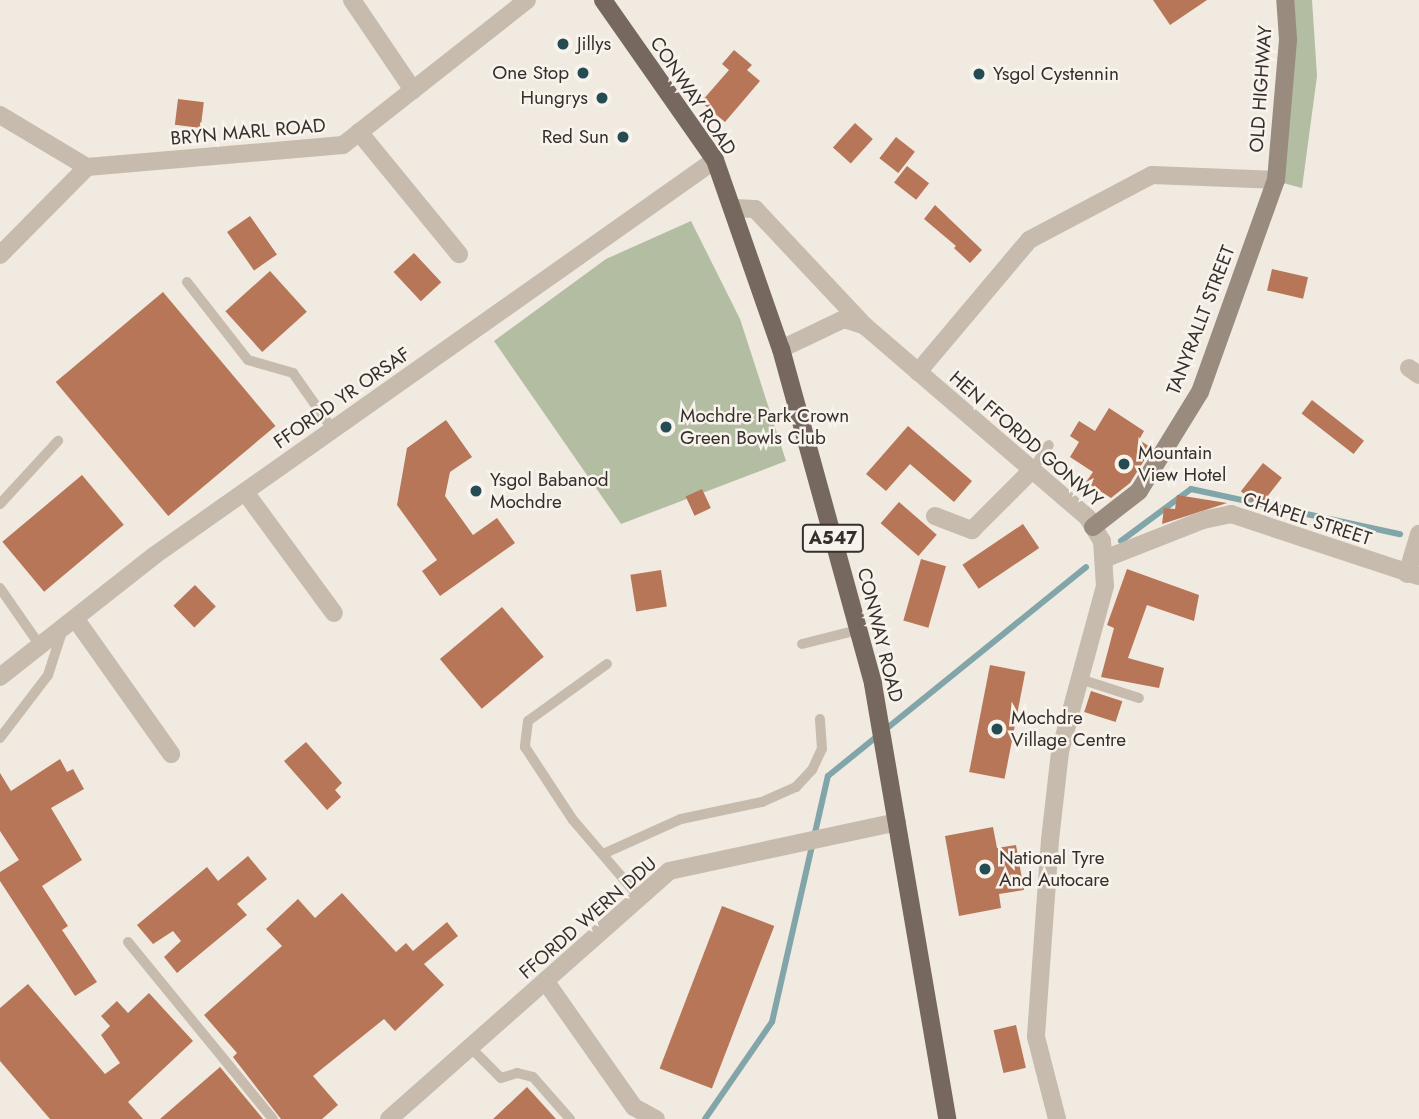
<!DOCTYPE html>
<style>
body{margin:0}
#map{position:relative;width:1419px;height:1119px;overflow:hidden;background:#f0eae0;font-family:Jost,sans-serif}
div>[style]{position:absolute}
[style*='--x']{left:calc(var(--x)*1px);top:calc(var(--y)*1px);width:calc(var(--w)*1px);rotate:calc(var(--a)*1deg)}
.green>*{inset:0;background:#b2bda1}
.stream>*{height:6px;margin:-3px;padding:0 3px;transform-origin:3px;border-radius:3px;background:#82a5aa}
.building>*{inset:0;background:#b77657;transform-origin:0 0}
.lane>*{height:10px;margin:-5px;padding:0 5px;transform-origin:5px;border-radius:5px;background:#c7bbad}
.street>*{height:18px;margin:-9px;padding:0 9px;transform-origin:9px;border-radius:9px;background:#c7bbad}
.secondary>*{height:18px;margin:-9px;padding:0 9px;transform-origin:9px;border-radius:9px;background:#9a8b7f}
.primary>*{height:18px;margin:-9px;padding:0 9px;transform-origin:9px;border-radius:9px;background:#76685e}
.dots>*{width:19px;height:19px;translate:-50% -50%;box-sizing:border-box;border:4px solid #f8f3ec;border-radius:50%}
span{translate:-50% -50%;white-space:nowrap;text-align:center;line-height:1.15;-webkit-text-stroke:5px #f8f3ec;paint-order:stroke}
.shield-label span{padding:2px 5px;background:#f8f3ec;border:2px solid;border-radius:5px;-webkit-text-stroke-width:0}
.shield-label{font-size:18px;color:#362f2b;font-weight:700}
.poi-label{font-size:19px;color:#362f2b}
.left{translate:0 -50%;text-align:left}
.right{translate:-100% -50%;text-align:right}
.street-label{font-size:19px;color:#362f2b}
</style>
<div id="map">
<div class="green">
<i style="clip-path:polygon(1291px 0,1312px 0,1317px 76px,1302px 188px,1283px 183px)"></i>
<i style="clip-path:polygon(691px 221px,740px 319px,786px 461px,621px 524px,494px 341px,606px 259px)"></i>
</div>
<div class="stream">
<i style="--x:1121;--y:541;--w:87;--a:-36.6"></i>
<i style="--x:1191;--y:489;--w:214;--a:12.2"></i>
<i style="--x:705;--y:1119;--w:118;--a:-55.4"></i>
<i style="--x:772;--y:1022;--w:252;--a:-77.2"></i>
<i style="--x:828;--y:776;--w:332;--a:-39"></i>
</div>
<div class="building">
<i style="clip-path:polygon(1153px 0,1207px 0,1170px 25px)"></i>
<i style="clip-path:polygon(734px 50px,752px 65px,747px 70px,760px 81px,725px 122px,701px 102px,729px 70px,722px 64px)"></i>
<i style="left:178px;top:99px;width:26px;height:26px;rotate:7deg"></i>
<i style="left:855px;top:123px;width:24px;height:33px;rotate:42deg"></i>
<i style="left:896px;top:137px;width:24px;height:27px;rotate:38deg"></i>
<i style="left:907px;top:166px;width:28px;height:21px;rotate:38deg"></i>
<i style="clip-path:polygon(935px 205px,982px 250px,970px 263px,954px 248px,956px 246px,924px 219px)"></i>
<i style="left:250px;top:216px;width:47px;height:28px;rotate:55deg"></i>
<i style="left:414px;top:253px;width:40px;height:28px;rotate:47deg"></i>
<i style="left:1272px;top:269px;width:37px;height:22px;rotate:13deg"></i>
<i style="left:270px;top:271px;width:55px;height:60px;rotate:48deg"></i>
<i style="left:163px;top:292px;width:175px;height:140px;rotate:50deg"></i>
<i style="left:1312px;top:400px;width:66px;height:17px;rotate:38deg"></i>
<i style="clip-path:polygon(1109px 408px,1144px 431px,1139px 440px,1152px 448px,1130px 483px,1111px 498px,1086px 482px,1093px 472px,1070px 457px,1079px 442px,1070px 436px,1079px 421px,1095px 431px)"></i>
<i style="clip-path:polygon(446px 420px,472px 457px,450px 472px,445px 496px,473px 535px,497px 518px,515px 543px,440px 596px,422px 571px,437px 560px,397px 505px,407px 448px)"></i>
<i style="clip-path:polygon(908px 426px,972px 481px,954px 502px,910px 464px,886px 491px,866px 474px)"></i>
<i style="left:1263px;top:463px;width:24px;height:36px;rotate:38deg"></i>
<i style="left:82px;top:475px;width:65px;height:104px;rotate:50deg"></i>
<i style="left:702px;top:489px;width:21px;height:18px;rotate:65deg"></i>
<i style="clip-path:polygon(1177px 495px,1227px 503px,1162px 524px,1164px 508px,1175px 509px)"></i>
<i style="left:899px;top:502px;width:50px;height:28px;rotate:41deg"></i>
<i style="left:1023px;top:524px;width:29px;height:73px;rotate:56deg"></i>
<i style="left:921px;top:559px;width:26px;height:64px;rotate:16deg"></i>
<i style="clip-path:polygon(1127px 569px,1199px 595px,1194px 621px,1147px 605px,1128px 658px,1164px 668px,1159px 688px,1101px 677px,1114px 628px,1107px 625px)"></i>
<i style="left:661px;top:570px;width:37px;height:31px;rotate:81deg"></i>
<i style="left:195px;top:585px;width:30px;height:30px;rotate:46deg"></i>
<i style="left:502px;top:607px;width:65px;height:81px;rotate:50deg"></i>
<i style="left:990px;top:665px;width:36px;height:109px;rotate:11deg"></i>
<i style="left:1091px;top:691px;width:33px;height:22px;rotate:18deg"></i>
<i style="clip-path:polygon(306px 742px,342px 783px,335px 790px,341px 797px,327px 810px,284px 761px)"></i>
<i style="clip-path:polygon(60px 759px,67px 772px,73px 769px,84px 789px,51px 808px,82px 860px,42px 886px,68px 926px,62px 930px,97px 982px,75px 996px,0 881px,0 872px,19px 860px,0 831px,0 773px,11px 791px)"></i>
<i style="clip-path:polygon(993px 827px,997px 848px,1016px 845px,1024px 890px,999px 894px,1001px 908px,959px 916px,945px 836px)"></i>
<i style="clip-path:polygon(248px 856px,267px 879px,237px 904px,247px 915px,177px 973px,164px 957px,181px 941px,173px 931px,153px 944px,137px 925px,207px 867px,218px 881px)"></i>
<i style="clip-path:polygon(342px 893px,396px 952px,406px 943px,413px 951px,447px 922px,458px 936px,424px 964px,444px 985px,395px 1031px,384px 1019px,313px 1076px,338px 1105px,322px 1119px,281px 1119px,233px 1057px,237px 1053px,204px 1015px,282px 946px,266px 929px,298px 899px,315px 918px)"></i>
<i style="left:722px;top:906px;width:56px;height:174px;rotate:21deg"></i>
<i style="clip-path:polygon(28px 984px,105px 1074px,120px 1063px,101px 1035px,110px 1026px,101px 1016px,117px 1001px,128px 1013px,149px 993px,193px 1041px,128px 1102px,143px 1119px,50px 1119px,0 1061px,0 1008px)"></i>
<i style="left:1016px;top:1025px;width:44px;height:23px;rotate:77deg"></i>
<i style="clip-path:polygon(220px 1067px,263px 1119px,160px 1119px)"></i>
<i style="clip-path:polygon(527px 1087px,556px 1119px,493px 1119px)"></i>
</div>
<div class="lane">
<i style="--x:187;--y:282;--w:99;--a:52"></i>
<i style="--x:248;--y:360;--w:47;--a:16.1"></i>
<i style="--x:293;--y:373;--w:70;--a:54.9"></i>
<i style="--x:1032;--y:470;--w:30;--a:-56"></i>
<i style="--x:0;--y:504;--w:86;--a:-47.4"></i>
<i style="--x:0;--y:588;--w:72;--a:55.2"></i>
<i style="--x:802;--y:644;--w:58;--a:-14"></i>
<i style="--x:607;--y:664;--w:97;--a:144.2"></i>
<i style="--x:528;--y:721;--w:26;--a:97"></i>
<i style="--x:525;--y:747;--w:87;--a:56.7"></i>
<i style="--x:573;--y:820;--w:101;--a:49.4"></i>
<i style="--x:1077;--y:678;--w:65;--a:17.9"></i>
<i style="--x:0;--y:738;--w:79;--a:-52.7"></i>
<i style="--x:48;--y:675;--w:45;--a:-72"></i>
<i style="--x:603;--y:854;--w:85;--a:-24.2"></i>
<i style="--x:681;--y:819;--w:83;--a:-11.9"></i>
<i style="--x:762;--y:802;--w:37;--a:-24"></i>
<i style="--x:796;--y:787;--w:23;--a:-47"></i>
<i style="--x:812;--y:770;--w:23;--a:-65"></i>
<i style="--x:822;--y:749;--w:30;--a:-94"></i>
<i style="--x:128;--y:942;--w:229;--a:50.7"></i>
<i style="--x:471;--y:1048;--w:42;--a:45"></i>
<i style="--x:501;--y:1078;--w:17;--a:-17"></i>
<i style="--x:517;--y:1073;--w:16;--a:14"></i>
<i style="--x:533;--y:1077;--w:56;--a:48.6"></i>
</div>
<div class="street">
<i style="--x:352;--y:0;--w:109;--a:55.9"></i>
<i style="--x:0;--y:115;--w:101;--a:30.9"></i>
<i style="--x:359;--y:132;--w:158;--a:50.7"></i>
<i style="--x:734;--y:208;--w:21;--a:3"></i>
<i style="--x:755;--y:209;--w:161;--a:46.8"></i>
<i style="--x:865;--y:326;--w:294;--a:40.7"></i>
<i style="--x:1088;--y:518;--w:27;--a:59"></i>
<i style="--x:1102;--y:541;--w:45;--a:86.2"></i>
<i style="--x:1105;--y:586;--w:172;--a:105.2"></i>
<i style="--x:1060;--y:752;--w:89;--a:96.5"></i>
<i style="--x:1050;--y:840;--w:197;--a:94.1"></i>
<i style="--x:1036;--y:1037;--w:85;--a:75.6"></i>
<i style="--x:0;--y:255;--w:124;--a:-45.3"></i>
<i style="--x:87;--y:167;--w:257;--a:-4.9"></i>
<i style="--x:343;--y:145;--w:234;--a:-38.2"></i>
<i style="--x:781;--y:349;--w:70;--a:-25.5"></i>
<i style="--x:844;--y:319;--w:22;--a:18"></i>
<i style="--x:1409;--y:368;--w:12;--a:35"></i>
<i style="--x:918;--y:372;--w:172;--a:-49.9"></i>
<i style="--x:1029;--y:240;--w:139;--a:-27.9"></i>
<i style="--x:1152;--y:175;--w:124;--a:2.3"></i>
<i style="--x:245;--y:492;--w:150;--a:53.7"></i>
<i style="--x:935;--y:516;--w:40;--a:21"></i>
<i style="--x:972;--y:530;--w:85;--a:-45"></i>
<i style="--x:1104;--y:559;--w:106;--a:-21.5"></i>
<i style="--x:1203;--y:520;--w:29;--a:-12"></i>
<i style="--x:1231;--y:514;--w:198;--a:18.3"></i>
<i style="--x:1407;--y:574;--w:42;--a:-73.3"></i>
<i style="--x:77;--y:621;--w:163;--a:54.7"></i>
<i style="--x:0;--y:677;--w:197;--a:-38.2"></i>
<i style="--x:155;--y:555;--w:685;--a:-35.2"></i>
<i style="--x:546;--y:982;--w:153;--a:54.9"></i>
<i style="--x:634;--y:1107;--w:25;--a:29"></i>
<i style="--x:389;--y:1119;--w:374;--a:-41.5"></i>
<i style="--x:669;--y:871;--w:233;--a:-12.1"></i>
</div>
<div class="secondary">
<i style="--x:1093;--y:527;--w:58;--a:-38"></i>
<i style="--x:1139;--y:491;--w:116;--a:-58.4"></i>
<i style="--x:1200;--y:392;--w:225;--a:-70.3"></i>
<i style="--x:1276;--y:180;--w:142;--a:-85.1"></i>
<i style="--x:1288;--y:39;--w:39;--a:-94"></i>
</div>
<div class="primary">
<i style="--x:603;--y:0;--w:195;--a:55"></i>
<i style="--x:715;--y:160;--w:200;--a:70.8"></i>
<i style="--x:781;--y:349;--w:347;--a:74.6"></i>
<i style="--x:873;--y:684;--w:441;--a:80.3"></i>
</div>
<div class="dots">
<i style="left:563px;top:44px;background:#254c53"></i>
<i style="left:583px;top:73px;background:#254c53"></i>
<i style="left:979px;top:74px;background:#254c53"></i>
<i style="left:602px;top:98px;background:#254c53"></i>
<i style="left:623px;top:137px;background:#254c53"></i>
<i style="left:666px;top:427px;background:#254c53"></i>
<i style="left:1124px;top:464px;background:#254c53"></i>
<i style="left:476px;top:491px;background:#254c53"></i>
<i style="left:997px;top:729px;background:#254c53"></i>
<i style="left:985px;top:869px;background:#254c53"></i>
</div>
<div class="shield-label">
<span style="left:833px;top:538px">A547</span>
</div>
<div class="poi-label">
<span class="left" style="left:577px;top:44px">Jillys</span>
<span class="right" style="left:569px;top:73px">One Stop</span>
<span class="left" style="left:993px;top:74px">Ysgol Cystennin</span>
<span class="right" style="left:588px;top:98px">Hungrys</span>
<span class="right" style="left:609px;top:137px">Red Sun</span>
<span class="left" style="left:680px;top:427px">Mochdre Park Crown<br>Green Bowls Club</span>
<span class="left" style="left:1138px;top:464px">Mountain<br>View Hotel</span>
<span class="left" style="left:490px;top:491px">Ysgol Babanod<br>Mochdre</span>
<span class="left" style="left:1011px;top:729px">Mochdre<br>Village Centre</span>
<span class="left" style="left:999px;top:869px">National Tyre<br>And Autocare</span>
</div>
<div class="street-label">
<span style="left:1261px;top:89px;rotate:-86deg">OLD HIGHWAY</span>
<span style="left:693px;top:96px;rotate:56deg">CONWAY ROAD</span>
<span style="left:248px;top:132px;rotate:-5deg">BRYN MARL ROAD</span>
<span style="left:1201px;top:320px;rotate:-69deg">TANYRALLT STREET</span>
<span style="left:342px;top:398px;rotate:-35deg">FFORDD YR ORSAF</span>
<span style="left:1026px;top:439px;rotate:41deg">HEN FFORDD GONWY</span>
<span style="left:1307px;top:519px;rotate:18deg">CHAPEL STREET</span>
<span style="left:880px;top:635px;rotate:76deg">CONWAY ROAD</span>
<span style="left:588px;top:918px;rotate:-41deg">FFORDD WERN DDU</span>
</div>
</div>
